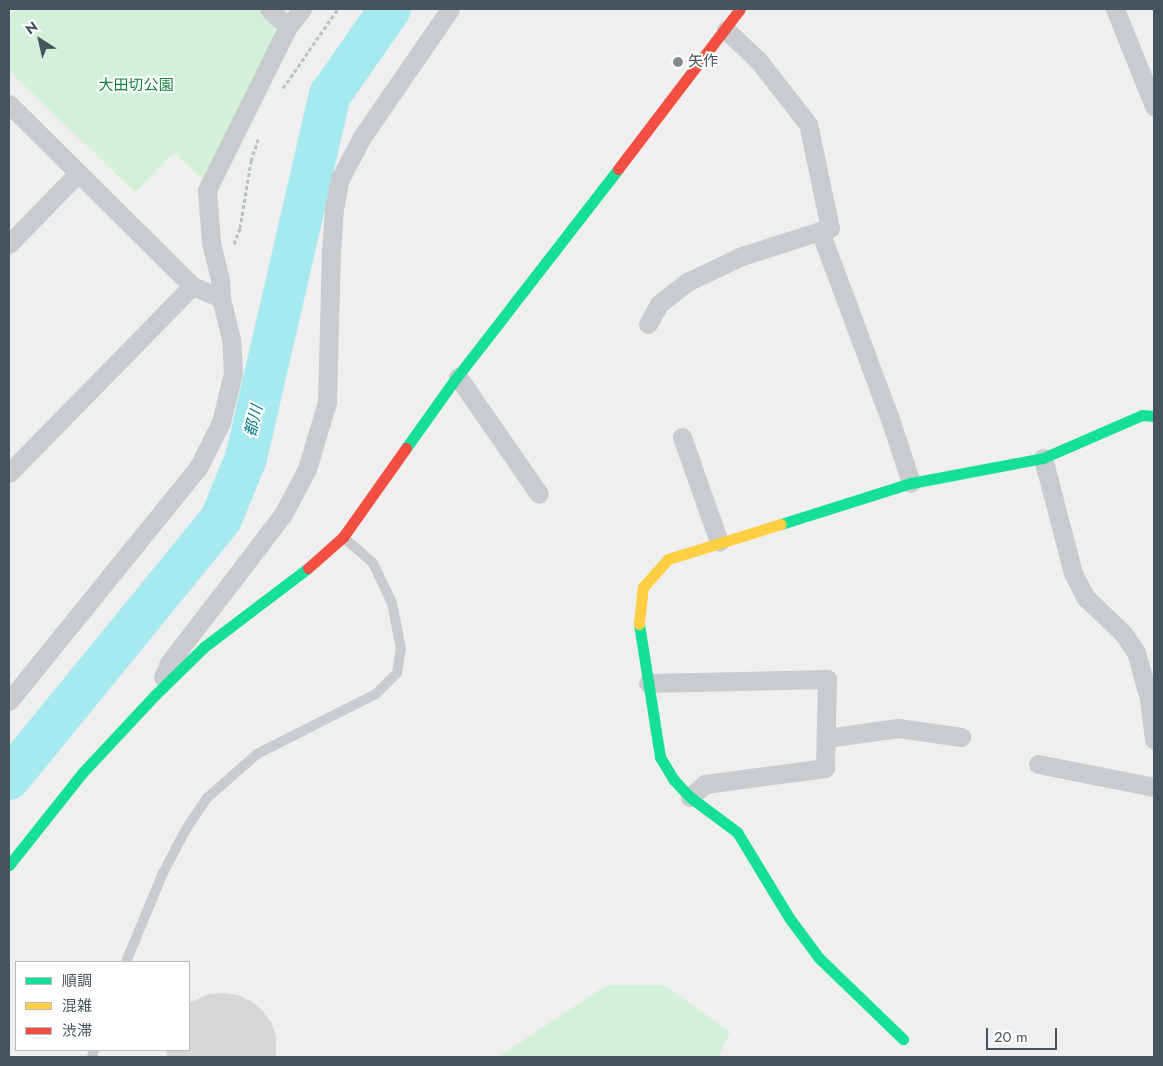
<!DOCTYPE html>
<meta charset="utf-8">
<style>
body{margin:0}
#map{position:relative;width:1163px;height:1066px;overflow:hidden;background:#f0efef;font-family:Jost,"Noto Sans JP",sans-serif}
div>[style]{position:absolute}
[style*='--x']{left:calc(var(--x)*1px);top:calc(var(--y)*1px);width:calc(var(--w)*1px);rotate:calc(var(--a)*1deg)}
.green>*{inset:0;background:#d3f0da}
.river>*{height:42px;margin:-21px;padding:0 21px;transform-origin:21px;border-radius:21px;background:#a6eaef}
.building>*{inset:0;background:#d6d7d8}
.path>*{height:3px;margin-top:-1.5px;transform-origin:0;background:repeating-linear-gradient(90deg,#b7c4be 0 4px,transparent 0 6.5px)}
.lane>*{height:10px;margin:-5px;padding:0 5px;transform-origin:5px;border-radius:5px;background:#c9ccce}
.street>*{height:19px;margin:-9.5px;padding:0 9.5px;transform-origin:9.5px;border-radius:9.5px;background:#c9ccce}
.fast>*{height:11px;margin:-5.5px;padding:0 5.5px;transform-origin:5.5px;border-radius:5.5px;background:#16e098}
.slow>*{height:11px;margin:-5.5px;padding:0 5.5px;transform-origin:5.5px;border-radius:5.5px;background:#ffcf43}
.jam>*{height:11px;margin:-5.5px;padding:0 5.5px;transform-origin:5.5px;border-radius:5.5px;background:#f24e42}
.dots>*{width:14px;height:14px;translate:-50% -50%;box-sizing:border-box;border:2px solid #fff;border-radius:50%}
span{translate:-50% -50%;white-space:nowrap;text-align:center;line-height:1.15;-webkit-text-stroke:4px #fff;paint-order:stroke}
.poi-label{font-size:15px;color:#46555d}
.left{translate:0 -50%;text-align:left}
.park-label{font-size:15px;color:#13813b}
.water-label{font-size:16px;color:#0a7e88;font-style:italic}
.frame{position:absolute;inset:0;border:10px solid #46555d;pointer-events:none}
.legend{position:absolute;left:15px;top:961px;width:175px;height:90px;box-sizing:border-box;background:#fff;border:1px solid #b5bbbe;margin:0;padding:6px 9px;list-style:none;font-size:15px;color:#46555d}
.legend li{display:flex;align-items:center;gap:10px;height:25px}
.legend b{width:25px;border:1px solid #b5bbbe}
.north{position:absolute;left:15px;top:15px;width:50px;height:50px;-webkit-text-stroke:4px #fff;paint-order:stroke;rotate:325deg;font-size:14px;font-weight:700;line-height:20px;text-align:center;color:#46555d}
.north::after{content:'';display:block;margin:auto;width:18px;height:22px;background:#46555d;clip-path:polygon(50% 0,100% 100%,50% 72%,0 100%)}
.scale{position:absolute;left:986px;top:1028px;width:71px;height:22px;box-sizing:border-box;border:2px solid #46555d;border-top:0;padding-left:6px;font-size:15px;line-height:18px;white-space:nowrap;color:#46555d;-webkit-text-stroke:4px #fff;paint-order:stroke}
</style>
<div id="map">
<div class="green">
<i style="clip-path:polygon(16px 9px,261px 9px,274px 22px,275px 35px,204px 181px,174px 152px,135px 192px,9px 71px,9px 17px)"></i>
<i style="clip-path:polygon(607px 985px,664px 985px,730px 1032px,718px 1057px,498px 1057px)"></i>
</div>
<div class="river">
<i style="--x:9;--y:779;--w:335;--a:-50.8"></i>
<i style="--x:221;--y:519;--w:66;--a:-67.7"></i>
<i style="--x:246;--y:458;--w:373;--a:-77"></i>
<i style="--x:330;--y:95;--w:105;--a:-55.1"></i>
</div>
<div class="building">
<i style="clip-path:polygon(224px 993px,238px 995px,251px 1001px,262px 1010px,271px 1022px,276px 1036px,276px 1057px,167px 1057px,166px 1050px,189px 1050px,189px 1003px,209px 994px)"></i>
</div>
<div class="path">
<i style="--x:283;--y:88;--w:96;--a:-55.2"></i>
<i style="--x:234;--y:244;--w:17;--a:-69"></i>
<i style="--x:240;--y:228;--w:68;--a:-80.7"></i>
<i style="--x:251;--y:161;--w:23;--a:-72"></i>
</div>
<div class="lane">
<i style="--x:126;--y:962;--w:94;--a:-67.5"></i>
<i style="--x:162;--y:875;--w:52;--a:-62.4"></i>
<i style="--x:186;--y:829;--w:37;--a:-56"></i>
<i style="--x:207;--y:798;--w:67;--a:-41.3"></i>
<i style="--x:257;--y:754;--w:133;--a:-26.8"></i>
<i style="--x:376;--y:694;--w:30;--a:-45"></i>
<i style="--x:397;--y:673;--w:24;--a:-81"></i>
<i style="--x:401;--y:649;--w:47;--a:-101.1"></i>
<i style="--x:392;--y:603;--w:44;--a:-115.4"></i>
<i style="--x:373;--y:563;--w:40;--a:-139"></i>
<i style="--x:92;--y:1057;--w:7;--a:-74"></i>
</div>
<div class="street">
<i style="--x:269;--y:9;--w:26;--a:43"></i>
<i style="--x:1115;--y:9;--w:105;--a:68.1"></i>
<i style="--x:9;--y:104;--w:258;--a:44.8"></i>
<i style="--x:192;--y:286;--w:31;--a:22"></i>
<i style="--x:820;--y:231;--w:201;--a:69.6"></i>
<i style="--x:890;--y:419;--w:67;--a:71.8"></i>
<i style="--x:9;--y:244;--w:99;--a:-45.8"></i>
<i style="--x:648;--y:324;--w:23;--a:-61"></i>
<i style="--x:659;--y:304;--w:36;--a:-38"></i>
<i style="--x:687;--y:282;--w:61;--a:-25.3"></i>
<i style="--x:742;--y:256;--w:92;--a:-17.7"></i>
<i style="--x:830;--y:228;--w:106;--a:-101.9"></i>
<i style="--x:808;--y:124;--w:81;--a:-128"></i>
<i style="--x:758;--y:60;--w:44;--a:-136.8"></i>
<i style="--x:458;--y:377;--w:142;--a:55.3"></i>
<i style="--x:682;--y:437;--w:111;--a:70.6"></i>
<i style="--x:1043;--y:458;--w:119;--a:75.4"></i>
<i style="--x:1073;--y:573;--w:27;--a:63"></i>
<i style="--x:1085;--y:597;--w:52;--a:43.5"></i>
<i style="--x:1123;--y:633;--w:23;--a:56"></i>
<i style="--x:1136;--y:652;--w:49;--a:74.5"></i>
<i style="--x:1149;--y:699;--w:41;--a:83"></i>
<i style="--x:9;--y:473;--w:262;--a:-45.6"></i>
<i style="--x:163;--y:677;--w:15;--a:-67"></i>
<i style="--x:169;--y:663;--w:185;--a:-52.5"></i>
<i style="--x:282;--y:516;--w:53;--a:-62"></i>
<i style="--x:307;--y:469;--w:70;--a:-73.4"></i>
<i style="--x:327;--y:402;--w:149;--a:-88.5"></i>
<i style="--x:331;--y:253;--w:44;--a:-86.1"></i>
<i style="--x:334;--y:209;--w:31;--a:-79"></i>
<i style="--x:340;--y:179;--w:47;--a:-62.4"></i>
<i style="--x:362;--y:137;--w:155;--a:-55.5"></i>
<i style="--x:648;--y:683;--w:179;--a:-1.3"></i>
<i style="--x:827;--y:679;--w:89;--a:91.3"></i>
<i style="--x:825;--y:768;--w:121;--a:172.4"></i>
<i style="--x:705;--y:784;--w:20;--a:139"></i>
<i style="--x:9;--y:701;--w:300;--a:-51"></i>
<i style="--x:198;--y:468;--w:51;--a:-63.4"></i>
<i style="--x:221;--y:422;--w:50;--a:-76.2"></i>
<i style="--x:233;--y:373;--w:34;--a:-93"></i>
<i style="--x:231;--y:339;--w:42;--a:-103.7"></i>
<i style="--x:221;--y:298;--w:19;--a:-93"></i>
<i style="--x:220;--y:279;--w:38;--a:-104"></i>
<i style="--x:211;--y:242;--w:52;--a:-94.4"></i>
<i style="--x:207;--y:190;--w:182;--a:-63.6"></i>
<i style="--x:288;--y:27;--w:23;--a:-52"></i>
<i style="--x:826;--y:738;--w:73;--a:-7.9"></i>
<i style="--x:898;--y:728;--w:64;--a:8.1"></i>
<i style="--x:1038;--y:764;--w:118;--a:11.2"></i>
</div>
<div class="fast">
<i style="--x:406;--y:448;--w:81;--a:-54.5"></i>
<i style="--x:453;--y:382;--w:269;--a:-52.2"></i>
<i style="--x:781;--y:524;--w:136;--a:-17.5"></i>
<i style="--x:911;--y:483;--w:134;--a:-10.7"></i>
<i style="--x:1043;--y:458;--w:108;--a:-23.5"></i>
<i style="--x:1142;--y:415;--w:12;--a:5"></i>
<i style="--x:639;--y:624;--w:135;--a:81"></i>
<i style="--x:660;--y:757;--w:27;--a:59"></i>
<i style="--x:674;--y:780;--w:23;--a:47"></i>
<i style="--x:690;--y:797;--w:59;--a:36.7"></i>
<i style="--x:737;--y:832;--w:102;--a:58.7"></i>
<i style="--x:790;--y:919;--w:49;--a:53.4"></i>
<i style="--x:819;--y:958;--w:117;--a:44"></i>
<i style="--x:9;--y:865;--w:119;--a:-51.5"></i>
<i style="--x:83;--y:772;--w:105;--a:-46.9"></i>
<i style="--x:155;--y:695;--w:69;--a:-44.4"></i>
<i style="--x:204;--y:647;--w:131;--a:-37.2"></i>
</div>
<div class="slow">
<i style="--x:639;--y:624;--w:37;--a:-84"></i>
<i style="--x:643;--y:587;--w:38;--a:-48"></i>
<i style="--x:668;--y:559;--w:118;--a:-17.2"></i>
</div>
<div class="jam">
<i style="--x:618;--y:169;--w:201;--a:-52.7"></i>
<i style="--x:308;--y:568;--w:47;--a:-41.5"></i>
<i style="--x:343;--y:537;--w:109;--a:-54.7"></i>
</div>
<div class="dots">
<i style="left:678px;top:62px;background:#828b90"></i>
</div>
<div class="poi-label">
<span class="left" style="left:688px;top:62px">矢作</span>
</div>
<div class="park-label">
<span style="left:136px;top:86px">大田切公園</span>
</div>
<div class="water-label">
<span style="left:254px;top:421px;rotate:-77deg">都川</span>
</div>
<div class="frame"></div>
<ul class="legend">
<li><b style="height:6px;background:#16e098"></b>順調</li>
<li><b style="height:6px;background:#ffcf43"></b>混雑</li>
<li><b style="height:6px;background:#f24e42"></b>渋滞</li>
</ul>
<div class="north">N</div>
<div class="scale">20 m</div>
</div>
